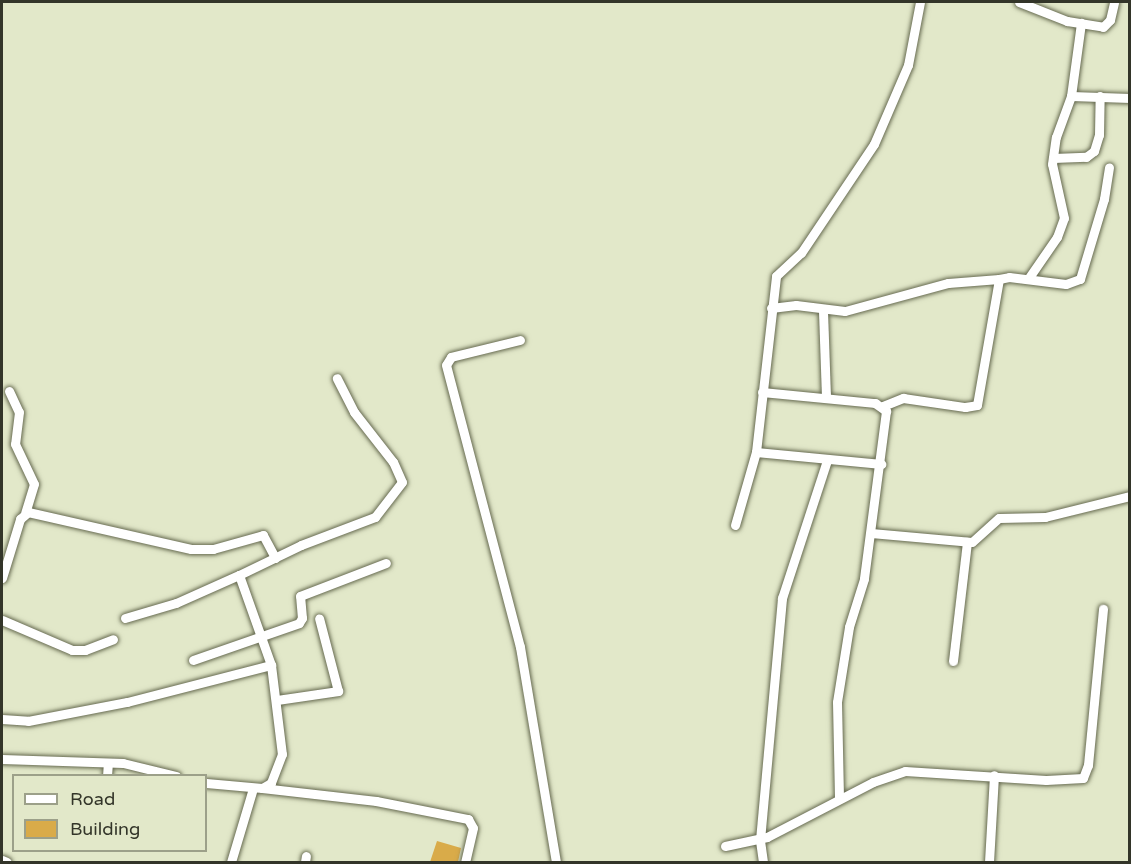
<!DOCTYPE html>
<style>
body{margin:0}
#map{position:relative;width:1131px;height:864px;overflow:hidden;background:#e2e8c9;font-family:"Varela Round",sans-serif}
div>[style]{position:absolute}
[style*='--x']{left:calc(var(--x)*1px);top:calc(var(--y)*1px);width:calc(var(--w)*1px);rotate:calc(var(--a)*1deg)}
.building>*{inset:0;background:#d9ab49}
.roads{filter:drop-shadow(0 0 2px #666a50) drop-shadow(0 0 2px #666a50)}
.street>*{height:9px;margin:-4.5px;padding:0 4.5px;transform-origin:4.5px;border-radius:4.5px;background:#fff}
span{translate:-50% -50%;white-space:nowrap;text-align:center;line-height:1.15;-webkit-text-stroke:4.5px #e2e8c9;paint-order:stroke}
.frame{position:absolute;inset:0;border:3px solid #333529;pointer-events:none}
.legend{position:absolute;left:12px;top:774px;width:195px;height:78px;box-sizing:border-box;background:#e2e8c9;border:2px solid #9ca089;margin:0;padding:8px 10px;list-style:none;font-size:18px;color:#333529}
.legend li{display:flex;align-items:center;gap:12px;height:30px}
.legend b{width:30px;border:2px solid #9ca089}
</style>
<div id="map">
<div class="building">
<i style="clip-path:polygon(437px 841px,461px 848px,458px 862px,430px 862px)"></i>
</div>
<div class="roads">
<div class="street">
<i style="--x:1019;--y:2;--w:52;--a:21.6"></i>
<i style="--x:1067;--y:21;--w:36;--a:9"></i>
<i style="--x:1103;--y:27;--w:10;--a:-45"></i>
<i style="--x:1110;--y:20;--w:18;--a:-77"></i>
<i style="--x:1071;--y:96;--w:59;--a:1.9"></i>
<i style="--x:1053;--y:158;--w:33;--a:-2"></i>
<i style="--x:1086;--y:157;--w:10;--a:-37"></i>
<i style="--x:1094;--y:151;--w:17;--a:-73"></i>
<i style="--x:1099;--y:135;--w:39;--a:-89"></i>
<i style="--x:1028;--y:279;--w:51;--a:-55.4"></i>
<i style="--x:1057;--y:237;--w:20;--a:-70"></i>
<i style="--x:1064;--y:218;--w:55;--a:-102.5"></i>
<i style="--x:1052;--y:164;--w:27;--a:-82"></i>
<i style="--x:1056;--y:137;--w:44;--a:-69.9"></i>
<i style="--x:1071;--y:96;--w:74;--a:-82.2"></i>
<i style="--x:771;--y:308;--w:25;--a:-7"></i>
<i style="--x:796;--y:305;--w:49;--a:7"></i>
<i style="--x:845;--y:311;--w:107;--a:-15.2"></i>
<i style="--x:948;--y:283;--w:51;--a:-4.5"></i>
<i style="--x:823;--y:311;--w:87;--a:88"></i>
<i style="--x:520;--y:340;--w:71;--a:166.2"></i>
<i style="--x:451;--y:357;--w:9;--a:122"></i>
<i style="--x:446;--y:365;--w:292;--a:75.3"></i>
<i style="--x:520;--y:647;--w:218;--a:80.5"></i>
<i style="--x:9;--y:391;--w:23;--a:65"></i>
<i style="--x:19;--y:412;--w:32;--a:97"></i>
<i style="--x:15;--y:444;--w:44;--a:64.6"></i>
<i style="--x:34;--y:484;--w:30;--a:107"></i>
<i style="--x:762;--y:392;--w:114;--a:5.6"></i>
<i style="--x:875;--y:403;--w:14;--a:36"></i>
<i style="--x:886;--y:411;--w:169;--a:97.5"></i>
<i style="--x:864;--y:579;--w:50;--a:107.4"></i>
<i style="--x:849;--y:627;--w:76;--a:99.1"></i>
<i style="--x:837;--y:702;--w:97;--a:88.8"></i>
<i style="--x:883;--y:406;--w:22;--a:-22"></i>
<i style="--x:903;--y:398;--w:63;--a:8.3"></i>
<i style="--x:965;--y:407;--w:12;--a:-9"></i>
<i style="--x:977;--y:405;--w:128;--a:-80.1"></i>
<i style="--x:999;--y:279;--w:10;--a:-11"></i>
<i style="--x:1009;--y:277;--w:57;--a:7"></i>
<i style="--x:1066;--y:284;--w:15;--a:-20"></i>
<i style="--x:1080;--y:279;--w:84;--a:-73.3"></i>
<i style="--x:1104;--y:199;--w:32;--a:-81"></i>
<i style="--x:756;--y:452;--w:126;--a:5.5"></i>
<i style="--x:735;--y:525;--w:76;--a:-74"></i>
<i style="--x:756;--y:452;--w:177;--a:-83.5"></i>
<i style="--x:776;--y:276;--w:34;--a:-43"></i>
<i style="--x:801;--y:253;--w:131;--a:-56.2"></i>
<i style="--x:874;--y:144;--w:86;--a:-66.7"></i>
<i style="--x:908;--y:65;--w:64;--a:-79.2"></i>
<i style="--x:871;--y:533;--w:101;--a:5.1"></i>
<i style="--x:972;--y:542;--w:36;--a:-42"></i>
<i style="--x:999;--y:518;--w:46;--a:-1.2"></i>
<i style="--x:1045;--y:517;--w:88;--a:-13.9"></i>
<i style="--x:239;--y:575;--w:69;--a:-25.8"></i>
<i style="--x:301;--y:545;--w:79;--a:-20.7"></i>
<i style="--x:375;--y:517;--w:44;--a:-52.4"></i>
<i style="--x:402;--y:482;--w:22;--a:-114"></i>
<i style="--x:393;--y:462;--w:63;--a:-128"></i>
<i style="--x:354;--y:412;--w:38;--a:-117"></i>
<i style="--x:2;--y:578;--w:62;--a:-73"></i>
<i style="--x:20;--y:519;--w:11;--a:-41"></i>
<i style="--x:28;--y:512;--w:167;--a:12.8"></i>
<i style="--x:191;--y:549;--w:22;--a:0"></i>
<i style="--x:213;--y:549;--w:52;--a:-15.6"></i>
<i style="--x:263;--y:535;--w:26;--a:62"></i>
<i style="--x:125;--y:618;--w:53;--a:-16.4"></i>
<i style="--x:176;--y:603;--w:69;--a:-24"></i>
<i style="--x:239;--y:575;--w:96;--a:70.4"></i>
<i style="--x:271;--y:665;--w:90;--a:83"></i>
<i style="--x:282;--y:754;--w:31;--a:111"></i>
<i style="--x:271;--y:783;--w:10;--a:151"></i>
<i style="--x:262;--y:788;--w:56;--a:-174.9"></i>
<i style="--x:2;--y:620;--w:76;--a:23.2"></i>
<i style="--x:72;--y:650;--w:13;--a:0"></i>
<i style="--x:85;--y:650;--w:30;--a:-21"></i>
<i style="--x:193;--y:660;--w:112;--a:-19.2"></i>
<i style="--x:299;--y:623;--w:6;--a:-59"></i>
<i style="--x:302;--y:618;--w:22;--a:-95"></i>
<i style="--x:300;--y:596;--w:92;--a:-21"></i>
<i style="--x:953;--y:661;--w:120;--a:-83.3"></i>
<i style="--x:277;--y:700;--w:62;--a:-8.4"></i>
<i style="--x:338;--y:691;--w:75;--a:-104.6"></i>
<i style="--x:2;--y:719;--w:26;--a:4"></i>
<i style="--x:28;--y:721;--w:101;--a:-10.9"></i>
<i style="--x:127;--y:702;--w:149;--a:-14.4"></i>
<i style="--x:2;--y:759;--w:121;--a:1.9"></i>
<i style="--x:123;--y:763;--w:55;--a:13.8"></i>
<i style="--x:107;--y:776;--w:13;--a:-86"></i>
<i style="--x:262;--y:788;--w:115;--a:6.5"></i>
<i style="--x:376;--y:801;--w:94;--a:11.1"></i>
<i style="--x:468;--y:819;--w:10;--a:61"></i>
<i style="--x:473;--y:828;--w:35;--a:103"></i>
<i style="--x:725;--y:846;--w:43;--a:-12.1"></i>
<i style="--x:767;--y:837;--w:119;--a:-27.4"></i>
<i style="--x:873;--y:782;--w:34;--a:-19"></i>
<i style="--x:905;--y:771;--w:141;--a:3.7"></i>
<i style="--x:1046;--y:780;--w:37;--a:-3"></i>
<i style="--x:1083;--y:778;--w:14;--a:-69"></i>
<i style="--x:1088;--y:765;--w:157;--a:-84.5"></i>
<i style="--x:2;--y:860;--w:5;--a:22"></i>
<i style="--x:231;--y:862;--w:77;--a:-73.4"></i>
<i style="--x:305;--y:862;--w:6;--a:-81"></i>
<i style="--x:763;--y:862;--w:22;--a:-98"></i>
<i style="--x:760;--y:840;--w:243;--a:-84.8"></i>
<i style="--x:782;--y:598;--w:145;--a:-71.9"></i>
<i style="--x:989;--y:862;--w:87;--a:-86.7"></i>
</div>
</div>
<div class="frame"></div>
<ul class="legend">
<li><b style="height:8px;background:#fff"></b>Road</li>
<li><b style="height:16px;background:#d9ab49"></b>Building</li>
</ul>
</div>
